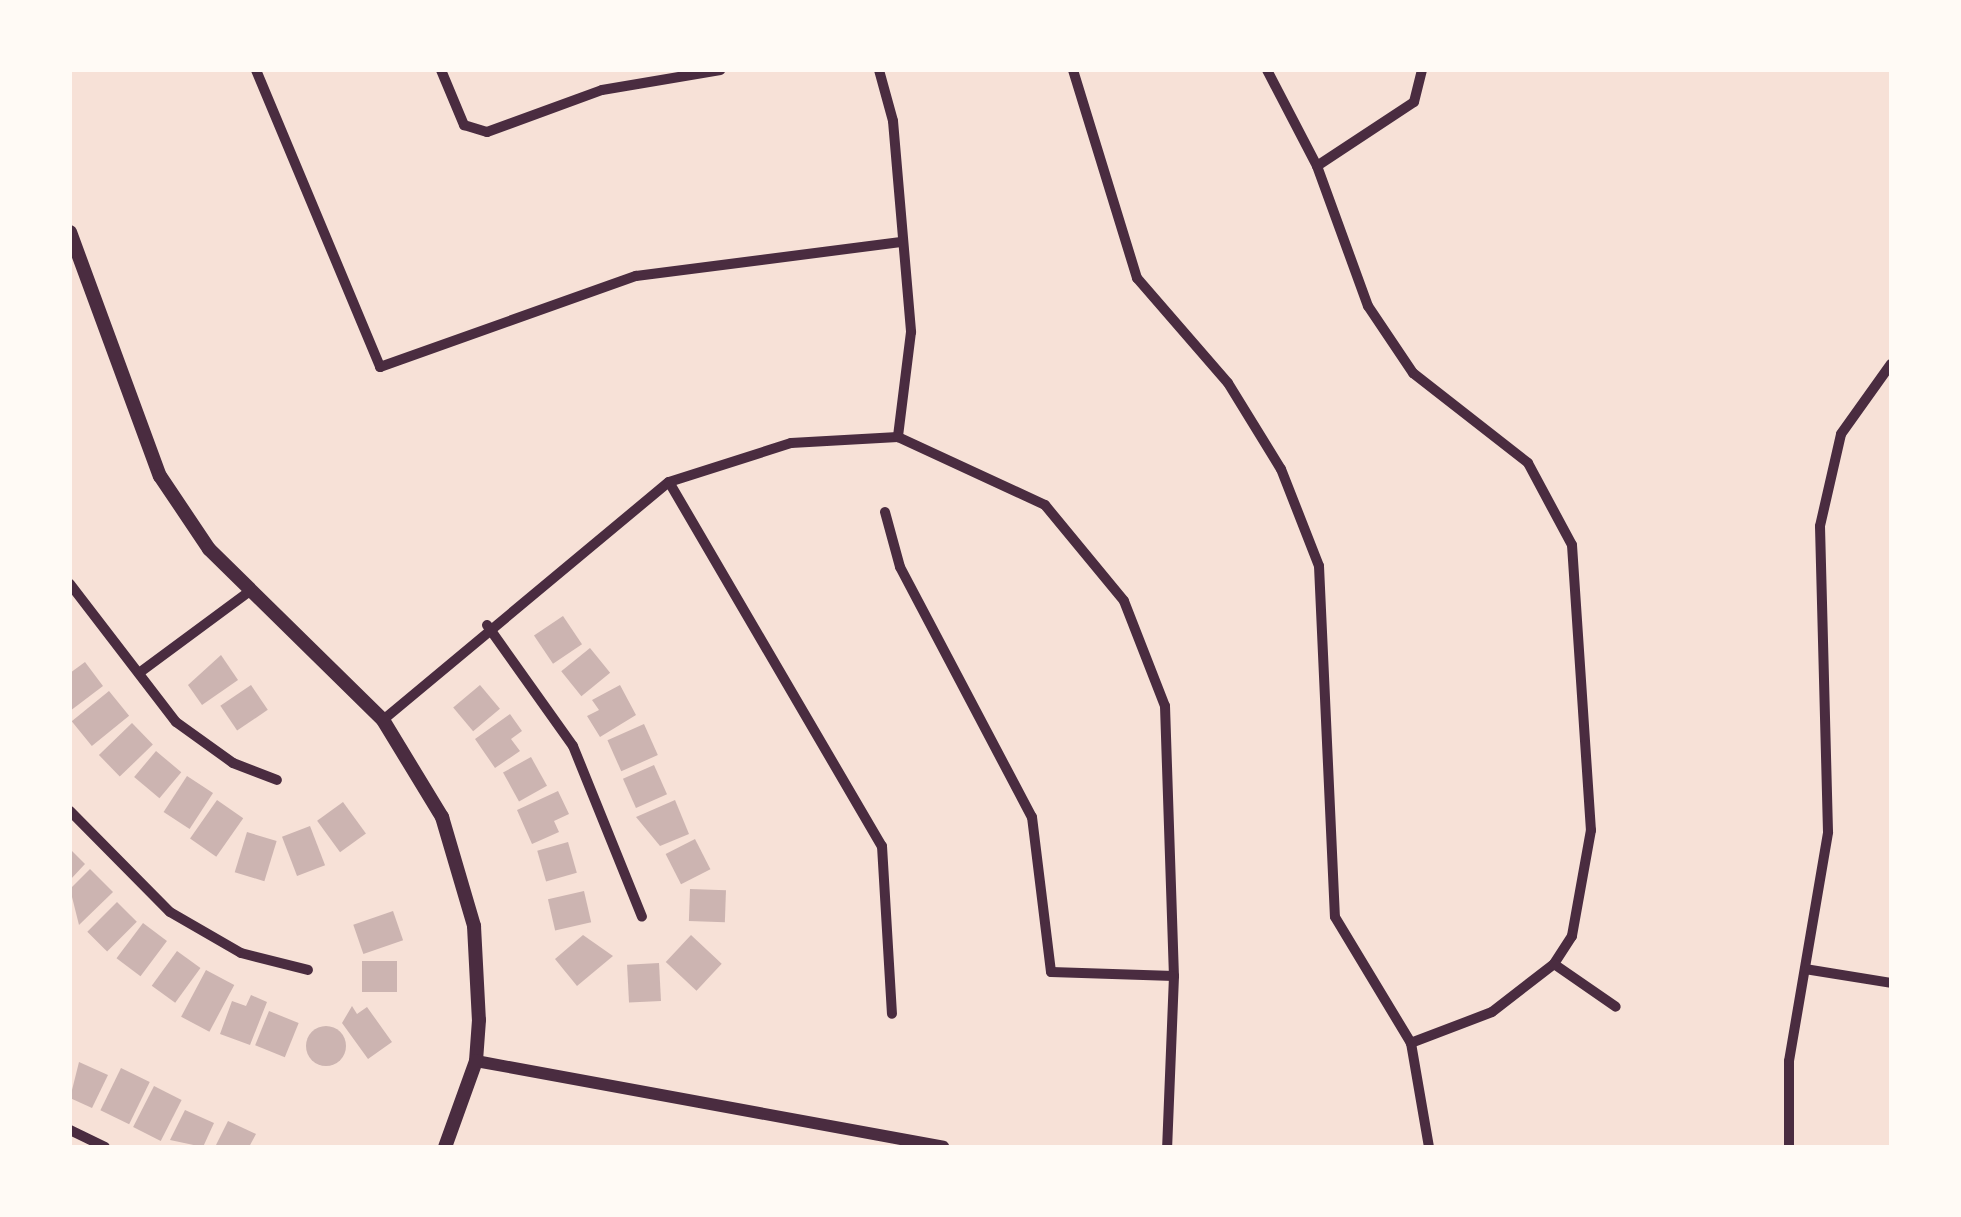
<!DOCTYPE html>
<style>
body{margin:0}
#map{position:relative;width:1961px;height:1217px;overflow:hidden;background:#f7e1d7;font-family:Figtree,sans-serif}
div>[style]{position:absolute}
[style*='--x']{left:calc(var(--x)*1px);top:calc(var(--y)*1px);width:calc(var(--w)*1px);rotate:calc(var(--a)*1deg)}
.building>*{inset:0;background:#ccb4b1;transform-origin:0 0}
.round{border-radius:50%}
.minor>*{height:10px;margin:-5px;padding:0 5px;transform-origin:5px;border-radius:5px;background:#4a2c40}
.tertiary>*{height:12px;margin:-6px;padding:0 6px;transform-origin:6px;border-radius:6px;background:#4a2c40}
.secondary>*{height:14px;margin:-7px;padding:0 7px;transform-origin:7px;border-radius:7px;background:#4a2c40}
span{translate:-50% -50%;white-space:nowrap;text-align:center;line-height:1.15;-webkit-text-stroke:8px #fffaf5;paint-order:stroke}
.frame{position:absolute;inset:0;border:72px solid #fffaf5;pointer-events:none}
</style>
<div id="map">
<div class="building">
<i style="left:563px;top:616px;width:34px;height:35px;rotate:56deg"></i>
<i style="left:590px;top:648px;width:32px;height:37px;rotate:51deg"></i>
<i style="clip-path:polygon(221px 655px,238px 680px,202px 705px,188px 685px)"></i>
<i style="clip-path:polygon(85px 662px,103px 686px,70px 711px,70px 673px)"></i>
<i style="left:251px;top:685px;width:30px;height:37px;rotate:56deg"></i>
<i style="left:480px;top:685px;width:31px;height:35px;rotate:50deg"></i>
<i style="clip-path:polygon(620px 685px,636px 715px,600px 737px,587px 716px,599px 710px,592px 700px)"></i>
<i style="left:109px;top:691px;width:32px;height:48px;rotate:51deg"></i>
<i style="clip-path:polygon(510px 714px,522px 731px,511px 739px,520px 751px,495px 768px,475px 739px)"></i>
<i style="left:132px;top:723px;width:30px;height:46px;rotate:46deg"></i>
<i style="left:644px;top:724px;width:34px;height:40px;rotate:66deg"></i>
<i style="left:156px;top:751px;width:33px;height:34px;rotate:40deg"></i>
<i style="left:531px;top:757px;width:33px;height:32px;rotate:61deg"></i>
<i style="left:654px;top:765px;width:32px;height:34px;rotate:66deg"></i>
<i style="left:187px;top:776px;width:31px;height:43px;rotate:33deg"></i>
<i style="clip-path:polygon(558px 791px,569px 814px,554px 821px,559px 832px,532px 844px,517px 810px)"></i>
<i style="left:217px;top:800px;width:32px;height:47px;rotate:35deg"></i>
<i style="clip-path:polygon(675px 800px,689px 834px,660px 846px,636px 817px)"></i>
<i style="left:343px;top:802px;width:39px;height:32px;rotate:54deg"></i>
<i style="left:310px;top:826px;width:42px;height:30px;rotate:69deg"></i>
<i style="left:247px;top:832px;width:31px;height:42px;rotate:17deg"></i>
<i style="left:695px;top:839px;width:34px;height:33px;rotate:63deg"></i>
<i style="left:568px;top:842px;width:32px;height:32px;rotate:74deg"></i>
<i style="clip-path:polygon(70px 849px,85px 864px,70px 880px)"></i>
<i style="clip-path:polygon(90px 869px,113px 892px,79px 925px,70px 889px)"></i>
<i style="left:690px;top:889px;width:36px;height:32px;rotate:2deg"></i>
<i style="left:584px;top:891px;width:32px;height:37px;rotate:77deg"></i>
<i style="left:117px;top:902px;width:28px;height:42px;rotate:45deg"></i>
<i style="left:393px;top:911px;width:31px;height:42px;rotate:71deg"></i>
<i style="left:143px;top:923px;width:30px;height:44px;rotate:37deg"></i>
<i style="clip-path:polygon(583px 935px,613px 956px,577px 986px,555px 959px)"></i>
<i style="left:691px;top:935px;width:42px;height:37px;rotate:43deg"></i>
<i style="left:177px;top:951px;width:29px;height:43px;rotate:36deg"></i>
<i style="left:362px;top:961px;width:35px;height:31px"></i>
<i style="left:659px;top:963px;width:38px;height:32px;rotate:87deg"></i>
<i style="left:206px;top:970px;width:32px;height:53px;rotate:28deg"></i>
<i style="clip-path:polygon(251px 995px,267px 1002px,250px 1045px,220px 1034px,232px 1001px,246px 1006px)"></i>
<i style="clip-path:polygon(352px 1006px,357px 1014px,367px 1007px,392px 1042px,368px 1059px,342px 1023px)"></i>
<i style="left:269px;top:1011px;width:32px;height:37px;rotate:22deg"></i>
<i class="round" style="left:306px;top:1026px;width:40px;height:40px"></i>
<i style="clip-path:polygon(79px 1062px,108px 1075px,92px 1108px,70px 1098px)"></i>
<i style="left:121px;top:1068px;width:32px;height:47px;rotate:26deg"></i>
<i style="left:154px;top:1086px;width:31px;height:46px;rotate:27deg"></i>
<i style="clip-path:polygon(185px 1110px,214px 1123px,203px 1147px,170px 1140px)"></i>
<i style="clip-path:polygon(228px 1121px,256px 1134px,249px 1147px,215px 1147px)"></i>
</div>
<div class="minor">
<i style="--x:256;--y:70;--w:322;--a:67.3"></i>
<i style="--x:380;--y:367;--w:272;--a:-19.6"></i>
<i style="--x:636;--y:276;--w:269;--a:-7.3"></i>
<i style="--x:441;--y:70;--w:60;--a:67.3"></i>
<i style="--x:464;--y:125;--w:24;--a:17"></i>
<i style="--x:487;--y:132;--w:122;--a:-20.1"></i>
<i style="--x:602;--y:90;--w:120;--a:-9.6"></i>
<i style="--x:879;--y:70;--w:53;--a:74.6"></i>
<i style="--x:893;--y:121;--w:212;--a:85.1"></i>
<i style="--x:911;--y:332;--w:106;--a:97.1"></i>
<i style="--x:1073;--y:70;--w:218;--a:72.9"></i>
<i style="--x:1137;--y:278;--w:139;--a:49.1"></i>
<i style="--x:1228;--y:383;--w:101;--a:58.4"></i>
<i style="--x:1281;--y:469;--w:104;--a:68.6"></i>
<i style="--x:1319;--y:566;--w:351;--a:87.4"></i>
<i style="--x:1335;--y:917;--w:147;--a:58.9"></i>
<i style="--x:1411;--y:1043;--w:106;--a:80.2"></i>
<i style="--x:1267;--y:70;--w:108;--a:62.5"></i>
<i style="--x:1317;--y:166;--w:149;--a:70"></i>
<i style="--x:1368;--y:306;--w:81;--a:56.1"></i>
<i style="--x:1413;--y:373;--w:146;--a:38"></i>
<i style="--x:1528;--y:463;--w:93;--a:61.8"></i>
<i style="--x:1572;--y:545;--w:286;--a:86.2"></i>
<i style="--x:1591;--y:830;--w:108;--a:100.2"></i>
<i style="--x:1572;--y:936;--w:33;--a:123"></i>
<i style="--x:1554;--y:964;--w:78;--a:142.3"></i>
<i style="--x:1492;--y:1012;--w:87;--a:159.1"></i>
<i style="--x:1317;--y:166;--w:116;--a:-33.4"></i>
<i style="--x:1414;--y:102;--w:33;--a:-76"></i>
<i style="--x:669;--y:482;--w:422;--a:59.7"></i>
<i style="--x:882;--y:846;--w:168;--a:86.6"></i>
<i style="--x:885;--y:512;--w:57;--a:74.7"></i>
<i style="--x:900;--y:567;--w:283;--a:62.2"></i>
<i style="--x:1032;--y:817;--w:156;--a:83"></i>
<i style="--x:1051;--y:972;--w:123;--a:1.9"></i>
<i style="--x:70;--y:584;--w:174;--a:52.5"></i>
<i style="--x:176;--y:722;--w:70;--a:35.7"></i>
<i style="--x:233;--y:763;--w:47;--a:21.1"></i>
<i style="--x:487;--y:625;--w:148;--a:54.6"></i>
<i style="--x:573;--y:746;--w:184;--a:68"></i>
<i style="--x:139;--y:673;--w:138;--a:-36.5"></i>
<i style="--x:383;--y:720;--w:372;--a:-39.8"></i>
<i style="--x:669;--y:482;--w:128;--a:-17.7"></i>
<i style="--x:791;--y:443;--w:107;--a:-3.2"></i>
<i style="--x:898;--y:437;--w:162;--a:24.8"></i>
<i style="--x:1045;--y:505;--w:124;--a:50.5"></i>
<i style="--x:1124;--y:601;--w:113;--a:68.7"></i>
<i style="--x:1165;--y:706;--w:270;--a:88.1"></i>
<i style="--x:1174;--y:976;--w:171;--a:92.3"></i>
<i style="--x:70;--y:811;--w:142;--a:45.3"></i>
<i style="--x:170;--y:912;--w:82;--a:30"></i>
<i style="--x:241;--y:953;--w:69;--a:14.2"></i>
<i style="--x:1554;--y:964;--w:75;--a:34.7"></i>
<i style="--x:1805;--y:969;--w:87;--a:9.2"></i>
<i style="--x:70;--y:1130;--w:39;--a:26"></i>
<i style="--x:1789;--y:1147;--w:86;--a:-90"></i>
<i style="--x:1789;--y:1061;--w:232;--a:-80.3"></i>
<i style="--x:1828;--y:832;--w:306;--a:-91.5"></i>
<i style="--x:1820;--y:526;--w:94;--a:-77.1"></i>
<i style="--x:1841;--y:434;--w:86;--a:-54.5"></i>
</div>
<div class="tertiary">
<i style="--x:476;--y:1061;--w:475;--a:10.4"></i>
</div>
<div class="secondary">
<i style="--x:70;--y:232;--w:260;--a:69.8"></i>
<i style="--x:160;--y:476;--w:88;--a:56.1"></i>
<i style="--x:209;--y:549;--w:244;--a:44.5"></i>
<i style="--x:383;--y:720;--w:114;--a:58.7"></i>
<i style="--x:442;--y:817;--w:114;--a:73.6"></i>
<i style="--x:474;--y:926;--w:94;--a:87"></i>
<i style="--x:479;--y:1020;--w:41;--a:94.2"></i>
<i style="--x:476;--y:1061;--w:91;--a:109.8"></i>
</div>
<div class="frame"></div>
</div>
